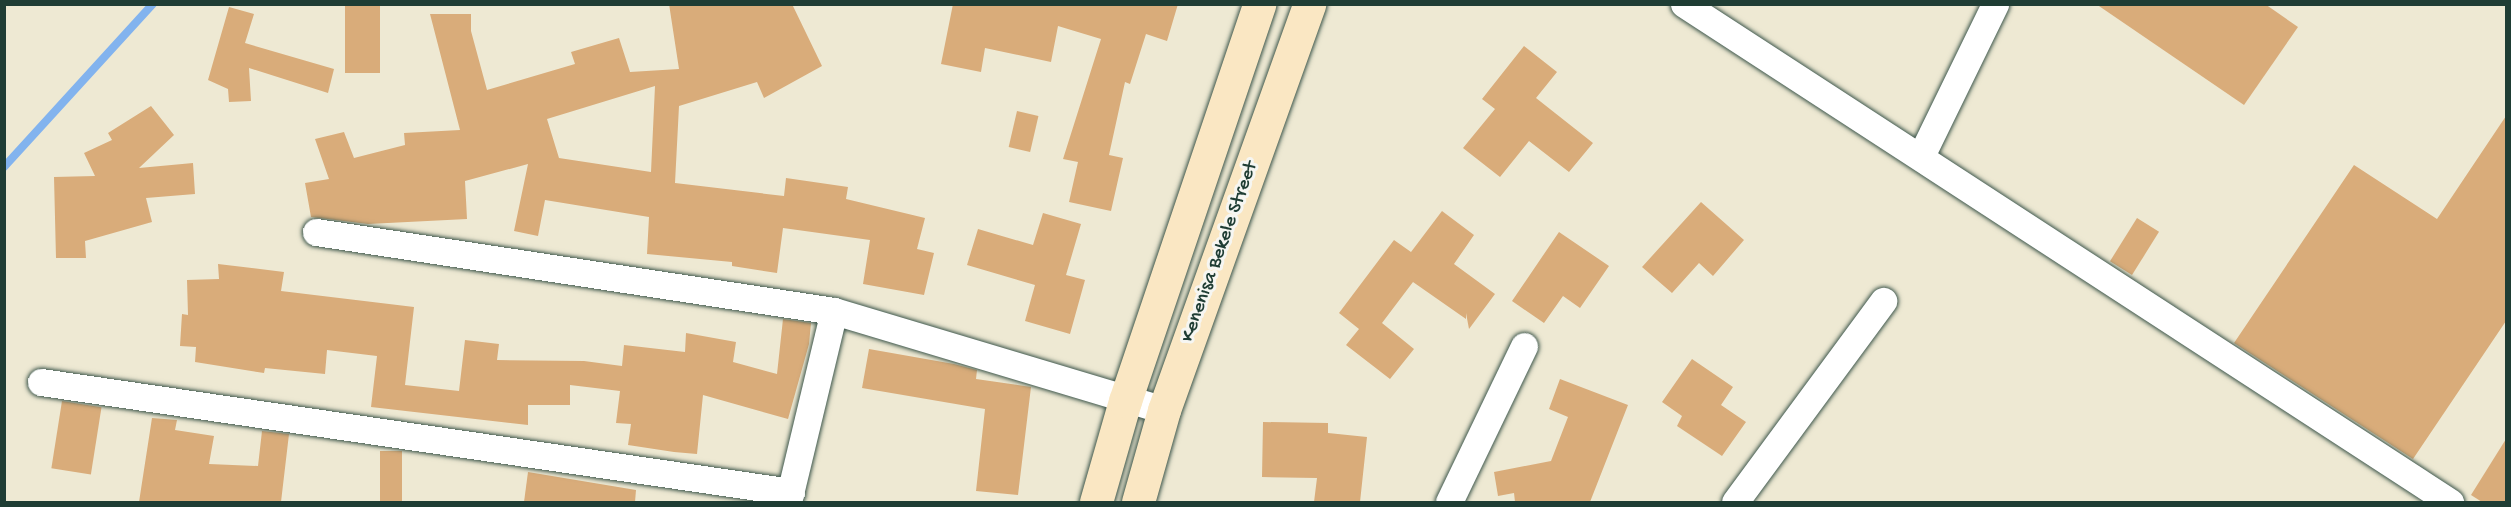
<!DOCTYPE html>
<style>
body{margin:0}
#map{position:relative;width:2511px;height:507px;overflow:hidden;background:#eee9d3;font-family:"Gochi Hand",sans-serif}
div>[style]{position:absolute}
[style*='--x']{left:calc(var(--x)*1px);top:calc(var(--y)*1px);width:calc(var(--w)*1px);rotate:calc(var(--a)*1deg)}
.stream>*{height:8px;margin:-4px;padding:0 4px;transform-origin:4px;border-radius:4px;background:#82b3ee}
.building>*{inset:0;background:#d9ac7a;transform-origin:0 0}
.roads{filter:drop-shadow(0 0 2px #3e574c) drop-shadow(0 0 2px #3e574c)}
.minor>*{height:27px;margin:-13.5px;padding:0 13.5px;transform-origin:13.5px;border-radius:13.5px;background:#fff}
.secondary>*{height:33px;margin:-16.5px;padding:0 16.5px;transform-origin:16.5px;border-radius:16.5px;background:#fae7c3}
span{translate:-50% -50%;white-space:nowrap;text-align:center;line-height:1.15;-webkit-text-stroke:6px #f6f6f2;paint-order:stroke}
.street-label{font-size:20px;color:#1f3d34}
.frame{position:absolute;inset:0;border:6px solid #1f3d34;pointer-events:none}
</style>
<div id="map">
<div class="stream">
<i style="--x:4;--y:167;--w:221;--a:-47.6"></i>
</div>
<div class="building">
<i style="left:345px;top:4px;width:35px;height:69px"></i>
<i style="clip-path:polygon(evenodd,669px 4px,792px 4px,822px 66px,764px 98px,757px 82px,679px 106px,675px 183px,784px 196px,786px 178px,848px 187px,846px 199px,925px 218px,917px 249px,934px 253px,924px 295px,863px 284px,870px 240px,783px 228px,777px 273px,732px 266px,732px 262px,647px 254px,649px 217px,545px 200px,538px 236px,514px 231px,528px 164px,465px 181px,467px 219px,368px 224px,311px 217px,305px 183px,329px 179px,315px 139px,344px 132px,354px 158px,405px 145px,404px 133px,460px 130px,430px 14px,471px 14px,471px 31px,487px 90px,575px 64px,571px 52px,619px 38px,630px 72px,679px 69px,669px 4px,655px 86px,651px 172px,559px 158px,547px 119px,655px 86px)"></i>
<i style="clip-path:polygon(953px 4px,1178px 4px,1167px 41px,1146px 34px,1130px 84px,1125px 82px,1109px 155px,1123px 158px,1111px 211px,1069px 202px,1078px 162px,1063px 159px,1101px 39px,1058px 26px,1051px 62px,985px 48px,981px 72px,941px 64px)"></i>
<i style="clip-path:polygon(2096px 4px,2265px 4px,2298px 27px,2244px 105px)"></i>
<i style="clip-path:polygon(229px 7px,254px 14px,245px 43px,334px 69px,328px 93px,249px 68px,251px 101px,229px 102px,228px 89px,208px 80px)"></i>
<i style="clip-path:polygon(1524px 46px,1557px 72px,1536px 98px,1593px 143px,1569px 172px,1529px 141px,1500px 177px,1463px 148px,1495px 109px,1482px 99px)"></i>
<i style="clip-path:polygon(151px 106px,174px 135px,139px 168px,193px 163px,195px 194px,146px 198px,152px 222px,85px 241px,86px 258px,56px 258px,54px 177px,95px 176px,84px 153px,112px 140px,108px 133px)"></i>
<i style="left:1017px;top:111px;width:22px;height:37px;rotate:13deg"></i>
<i style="clip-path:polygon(2506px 116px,2506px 321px,2413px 459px,2234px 343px,2354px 165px,2437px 219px)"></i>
<i style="clip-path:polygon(1701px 202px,1744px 240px,1713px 276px,1699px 263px,1672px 293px,1642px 267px)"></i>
<i style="clip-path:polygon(1442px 211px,1474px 235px,1454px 264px,1495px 294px,1469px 329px,1466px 313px,1466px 319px,1413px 282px,1382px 323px,1414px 349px,1390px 379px,1346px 345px,1359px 329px,1339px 313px,1394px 240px,1411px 252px)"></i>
<i style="clip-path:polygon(1043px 213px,1081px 224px,1066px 275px,1085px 280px,1070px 334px,1025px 321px,1035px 285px,967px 265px,978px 229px,1033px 245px)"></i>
<i style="left:2137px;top:218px;width:26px;height:51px;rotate:32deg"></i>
<i style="clip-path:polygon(1559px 232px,1609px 266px,1580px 308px,1563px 296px,1544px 323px,1512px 301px)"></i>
<i style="clip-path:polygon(218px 264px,284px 272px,281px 291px,414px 307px,405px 385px,459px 391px,465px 340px,499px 344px,497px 360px,584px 361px,622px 366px,624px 345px,685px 352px,686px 333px,736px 342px,733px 362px,777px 374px,783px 319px,811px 323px,809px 344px,788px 419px,703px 395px,697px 454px,674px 452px,628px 445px,631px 424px,616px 423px,620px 391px,570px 385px,570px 405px,528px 405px,528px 425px,371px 407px,377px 356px,327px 350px,325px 374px,265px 368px,264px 373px,195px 362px,196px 347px,180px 346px,182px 314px,188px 315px,187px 280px,219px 279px)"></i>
<i style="clip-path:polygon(869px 349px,954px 364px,977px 370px,976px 379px,1031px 387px,1018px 495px,976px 491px,985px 409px,862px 388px)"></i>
<i style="clip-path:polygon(1692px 359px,1733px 387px,1721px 405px,1746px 422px,1722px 456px,1677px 426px,1682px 416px,1662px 402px)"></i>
<i style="clip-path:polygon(1560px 379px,1628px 405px,1590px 502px,1515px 502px,1514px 493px,1498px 496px,1494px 472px,1551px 461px,1568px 417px,1549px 409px)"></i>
<i style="left:62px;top:401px;width:40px;height:68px;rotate:9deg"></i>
<i style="clip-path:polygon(152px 418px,177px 420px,175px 430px,214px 436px,209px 464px,258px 466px,262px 431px,289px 434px,281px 502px,139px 502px)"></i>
<i style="clip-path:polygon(1263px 422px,1328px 423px,1328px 433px,1367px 437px,1360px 502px,1314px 502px,1317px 478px,1262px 477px)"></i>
<i style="clip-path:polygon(2506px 439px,2506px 502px,2482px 502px,2471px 495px)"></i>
<i style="left:380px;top:451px;width:22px;height:51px"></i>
<i style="clip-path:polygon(528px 472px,636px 490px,635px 502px,524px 502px)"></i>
</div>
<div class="roads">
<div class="minor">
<i style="--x:1684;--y:4;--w:914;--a:33.03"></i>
<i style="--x:1921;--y:156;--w:169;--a:-64"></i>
<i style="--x:316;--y:232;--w:524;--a:8.67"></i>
<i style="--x:834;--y:311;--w:345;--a:16.7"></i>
<i style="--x:41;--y:382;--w:758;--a:8.34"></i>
<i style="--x:788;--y:502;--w:196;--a:-76.5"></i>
<i style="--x:1449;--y:502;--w:173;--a:-64.3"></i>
<i style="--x:1735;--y:502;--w:250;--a:-53.6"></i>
</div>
<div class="secondary">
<i style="--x:1096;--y:502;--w:105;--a:-74"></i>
<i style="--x:1125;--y:401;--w:419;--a:-71.3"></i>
<i style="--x:1138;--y:502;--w:96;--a:-74.2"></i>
<i style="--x:1164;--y:410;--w:431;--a:-70.3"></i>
</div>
</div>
<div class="street-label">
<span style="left:1220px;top:252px;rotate:-70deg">Kenenisa Bekele Street</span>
</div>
<div class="frame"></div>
</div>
